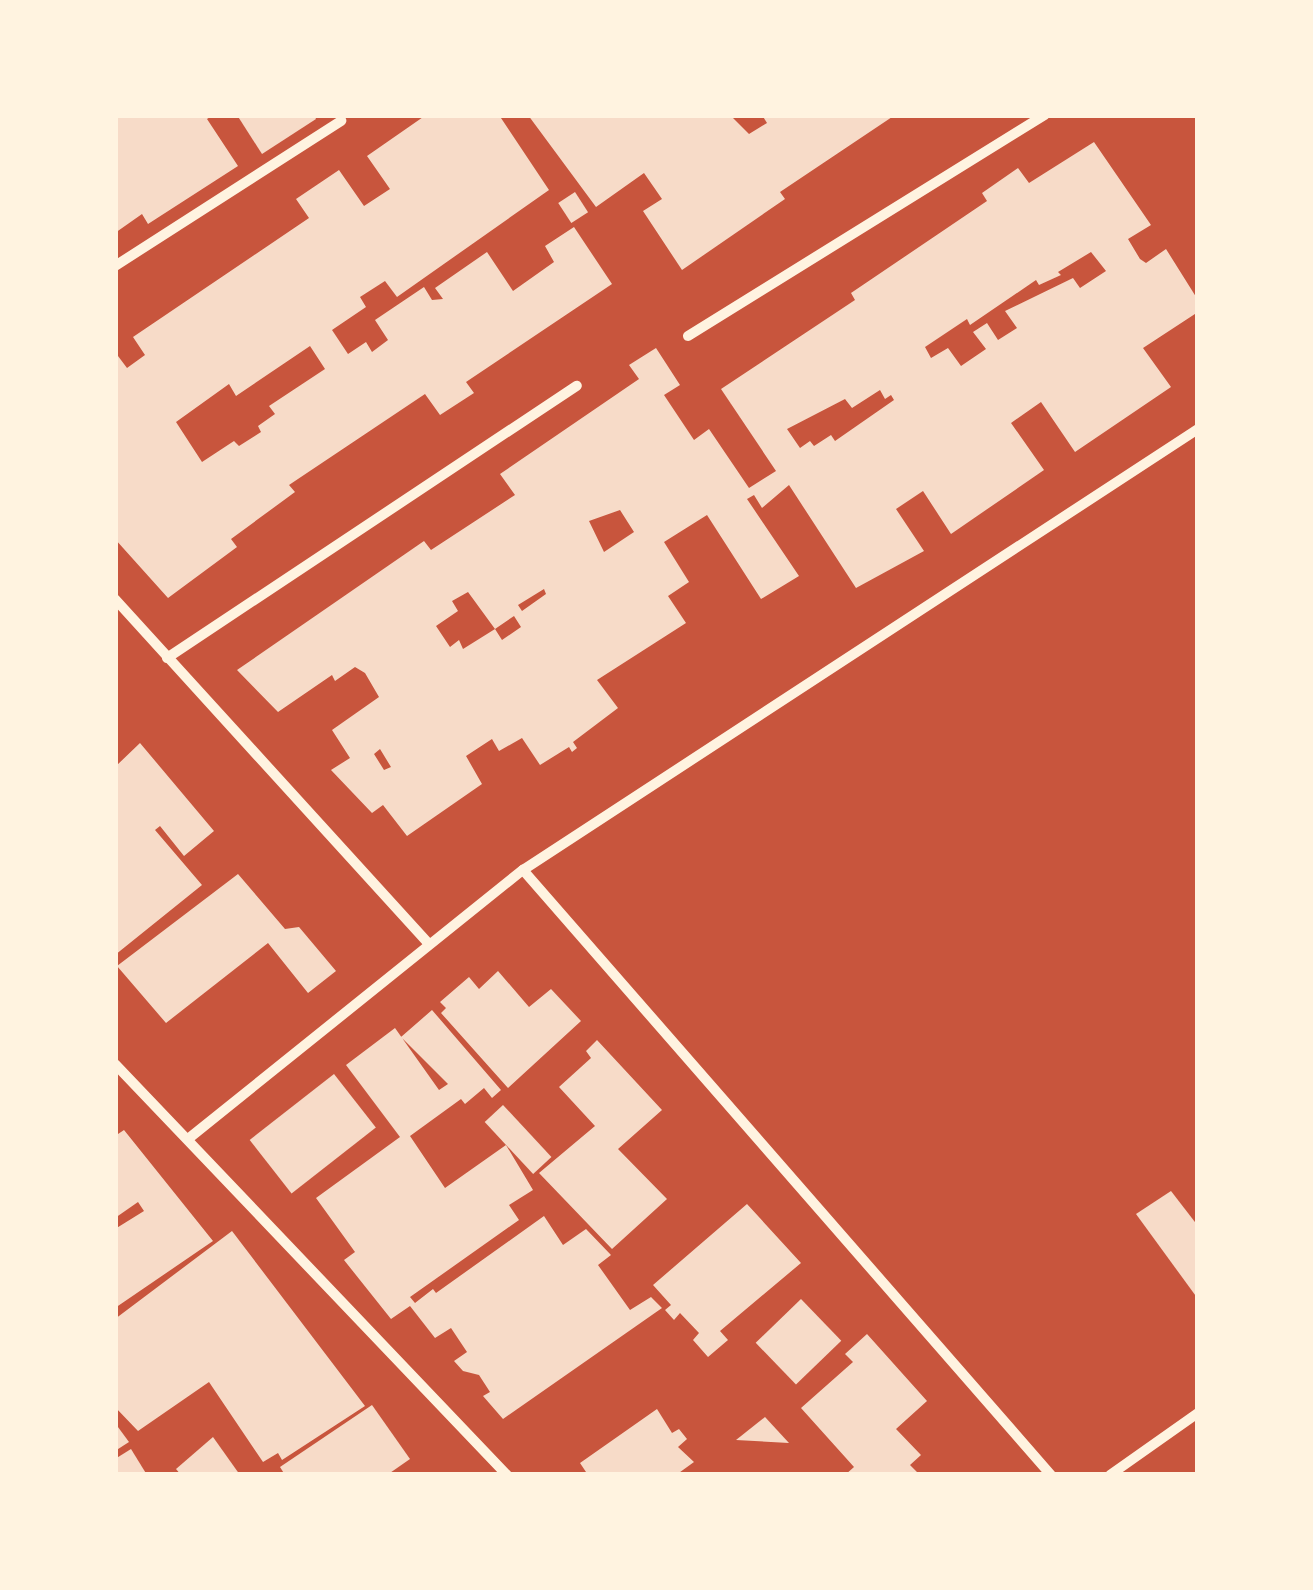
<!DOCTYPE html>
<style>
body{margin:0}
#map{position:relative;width:1313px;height:1590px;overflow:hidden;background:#c8553d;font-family:Bitter,serif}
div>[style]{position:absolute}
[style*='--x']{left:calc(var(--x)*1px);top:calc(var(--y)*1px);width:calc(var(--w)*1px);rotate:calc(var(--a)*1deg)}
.building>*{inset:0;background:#f7dbc8;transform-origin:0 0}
.minor>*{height:10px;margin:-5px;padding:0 5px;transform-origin:5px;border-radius:5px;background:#fff3e0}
span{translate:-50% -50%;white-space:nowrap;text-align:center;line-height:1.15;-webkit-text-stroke:9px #fff3e0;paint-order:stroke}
.frame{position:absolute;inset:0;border:118px solid #fff3e0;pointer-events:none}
</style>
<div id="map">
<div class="building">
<i style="clip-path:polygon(123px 115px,213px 115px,207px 119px,238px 166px,148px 224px,142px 214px,115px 233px,115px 120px)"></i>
<i style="clip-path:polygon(237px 115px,314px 115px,316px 119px,262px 154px)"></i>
<i style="clip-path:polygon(evenodd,426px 115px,499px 115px,549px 190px,397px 297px,385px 281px,360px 297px,366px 307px,332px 330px,348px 354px,366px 342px,372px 352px,388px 340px,375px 320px,424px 287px,432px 300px,443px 299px,435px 288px,487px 252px,513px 291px,554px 262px,545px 246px,574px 227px,612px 284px,466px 382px,474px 393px,440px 415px,425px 394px,289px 485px,295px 492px,231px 539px,237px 547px,168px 598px,115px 539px,115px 352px,127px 368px,145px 355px,133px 337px,309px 218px,296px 199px,339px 170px,364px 206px,390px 189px,367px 156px,426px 115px,310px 346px,325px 369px,269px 406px,275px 414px,258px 426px,261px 432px,239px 446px,234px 441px,202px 462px,176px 422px,229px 384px,236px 396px,310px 346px)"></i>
<i style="clip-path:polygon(528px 115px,730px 115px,749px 134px,767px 123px,762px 115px,895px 115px,780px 192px,785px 199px,682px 270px,643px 211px,662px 199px,644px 173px,596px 207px)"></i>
<i style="clip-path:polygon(evenodd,1094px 142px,1151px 225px,1128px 239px,1140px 259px,1146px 263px,1166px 249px,1198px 300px,1198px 312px,1143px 348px,1171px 387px,1075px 452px,1041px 402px,1011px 423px,1044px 470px,951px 534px,923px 491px,896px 509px,924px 551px,856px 588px,789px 485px,762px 508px,754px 495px,747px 499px,799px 576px,761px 599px,707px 515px,664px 542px,689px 582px,668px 596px,686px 623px,597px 680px,618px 708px,573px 742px,577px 748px,572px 752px,569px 747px,540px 765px,522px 738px,499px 751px,492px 739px,466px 756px,482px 784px,407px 836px,383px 805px,372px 813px,331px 770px,350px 758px,332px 730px,379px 697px,365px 673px,355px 667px,335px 681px,332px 675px,278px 712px,237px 670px,424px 541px,431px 550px,515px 495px,500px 474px,639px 379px,629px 365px,656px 348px,680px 385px,664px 395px,694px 440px,709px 429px,749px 488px,776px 471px,721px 389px,855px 300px,851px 293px,987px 201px,982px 193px,1018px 168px,1029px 183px,1094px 142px,1091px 252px,1106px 271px,1080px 288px,1073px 278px,1005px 311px,1017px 328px,998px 340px,987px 323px,973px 332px,986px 349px,961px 366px,948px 348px,931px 358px,925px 347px,967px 319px,970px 325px,1036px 280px,1039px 285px,1061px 275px,1058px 272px,1091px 252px,1094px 142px,880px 390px,885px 399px,891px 395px,894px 400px,835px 441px,831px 435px,814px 446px,810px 441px,800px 448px,787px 429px,845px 399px,852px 408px,880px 390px,1094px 142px,620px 510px,634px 532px,604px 552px,589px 521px,620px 510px,1094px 142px,544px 589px,546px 594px,522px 611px,518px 605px,544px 589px,1094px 142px,468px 592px,495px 629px,463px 649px,459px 640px,450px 647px,436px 626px,458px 611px,452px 601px,468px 592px,1094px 142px,514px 616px,521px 627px,502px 640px,495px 629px,514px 616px,1094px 142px,380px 749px,391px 767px,384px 770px,374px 754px,380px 749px)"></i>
<i style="left:575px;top:192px;width:24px;height:20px;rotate:57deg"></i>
<i style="clip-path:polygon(140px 743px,214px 831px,184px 856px,160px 826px,155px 830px,202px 885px,115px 955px,115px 767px)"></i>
<i style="clip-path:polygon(238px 874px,285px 929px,299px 927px,336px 971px,308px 993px,268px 943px,166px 1023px,117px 966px)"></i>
<i style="clip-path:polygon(498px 971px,529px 1007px,551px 989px,581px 1021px,508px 1088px,441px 1013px,446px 1008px,440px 1002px,469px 977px,479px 989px)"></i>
<i style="clip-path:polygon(432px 1010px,501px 1090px,492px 1098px,484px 1088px,465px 1104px,461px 1099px,410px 1136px,445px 1188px,506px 1145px,533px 1190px,509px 1205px,519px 1220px,410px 1297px,415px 1303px,433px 1289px,436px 1293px,544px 1216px,563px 1245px,586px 1229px,611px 1255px,598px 1265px,630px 1310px,651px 1297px,662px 1308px,503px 1419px,483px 1396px,490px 1392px,479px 1375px,463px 1371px,454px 1361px,467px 1352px,451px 1328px,435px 1338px,410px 1306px,391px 1319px,344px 1260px,355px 1252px,316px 1198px,400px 1137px,346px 1065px,395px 1028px,439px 1090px,448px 1084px,401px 1037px)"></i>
<i style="clip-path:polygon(597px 1040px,662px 1110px,618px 1149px,667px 1199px,612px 1249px,539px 1173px,595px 1126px,559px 1087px,591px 1058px,586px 1051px)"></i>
<i style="left:334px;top:1074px;width:68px;height:107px;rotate:52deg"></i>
<i style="left:503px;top:1105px;width:71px;height:25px;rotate:47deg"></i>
<i style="clip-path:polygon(124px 1130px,213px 1241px,115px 1308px,115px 1229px,144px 1211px,138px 1202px,115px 1218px,115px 1136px)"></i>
<i style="clip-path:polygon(1171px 1191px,1198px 1226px,1198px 1299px,1136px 1214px)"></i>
<i style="clip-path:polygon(747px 1204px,801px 1263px,720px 1331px,728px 1340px,708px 1357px,693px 1340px,699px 1333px,680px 1313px,674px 1320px,665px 1310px,671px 1305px,653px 1285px)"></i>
<i style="clip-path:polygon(232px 1231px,365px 1406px,282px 1460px,278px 1453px,263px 1462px,209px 1382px,138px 1431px,115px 1407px,115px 1319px)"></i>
<i style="left:801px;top:1299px;width:58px;height:63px;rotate:46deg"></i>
<i style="clip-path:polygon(867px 1334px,927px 1401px,896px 1429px,921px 1455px,910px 1465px,920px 1475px,845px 1475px,854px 1467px,801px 1408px,853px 1362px,845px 1354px)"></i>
<i style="clip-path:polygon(372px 1405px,410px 1459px,387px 1475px,285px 1475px,280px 1467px)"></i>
<i style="clip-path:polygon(657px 1409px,672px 1433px,679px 1429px,687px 1439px,678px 1447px,694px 1462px,676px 1475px,588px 1475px,580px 1463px)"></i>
<i style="clip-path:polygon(765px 1417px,789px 1443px,736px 1440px)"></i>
<i style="clip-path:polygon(115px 1423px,129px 1442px,115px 1451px)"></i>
<i style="clip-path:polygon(213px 1437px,240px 1475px,181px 1475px,176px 1469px)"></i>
<i style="clip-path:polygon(131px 1449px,147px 1475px,115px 1475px,115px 1459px)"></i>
</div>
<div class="minor">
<i style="--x:115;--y:266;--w:269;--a:-32.7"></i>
<i style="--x:688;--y:336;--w:420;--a:-31.8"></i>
<i style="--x:115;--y:599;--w:465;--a:47.7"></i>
<i style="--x:167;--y:658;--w:492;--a:-33.6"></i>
<i style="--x:523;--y:870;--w:803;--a:48.89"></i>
<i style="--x:115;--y:1064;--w:568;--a:46.36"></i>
<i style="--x:188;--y:1139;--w:430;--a:-38.8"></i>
<i style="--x:523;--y:870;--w:806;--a:-33.16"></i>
<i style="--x:1110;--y:1475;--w:108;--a:-35.2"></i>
</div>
<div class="frame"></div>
</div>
